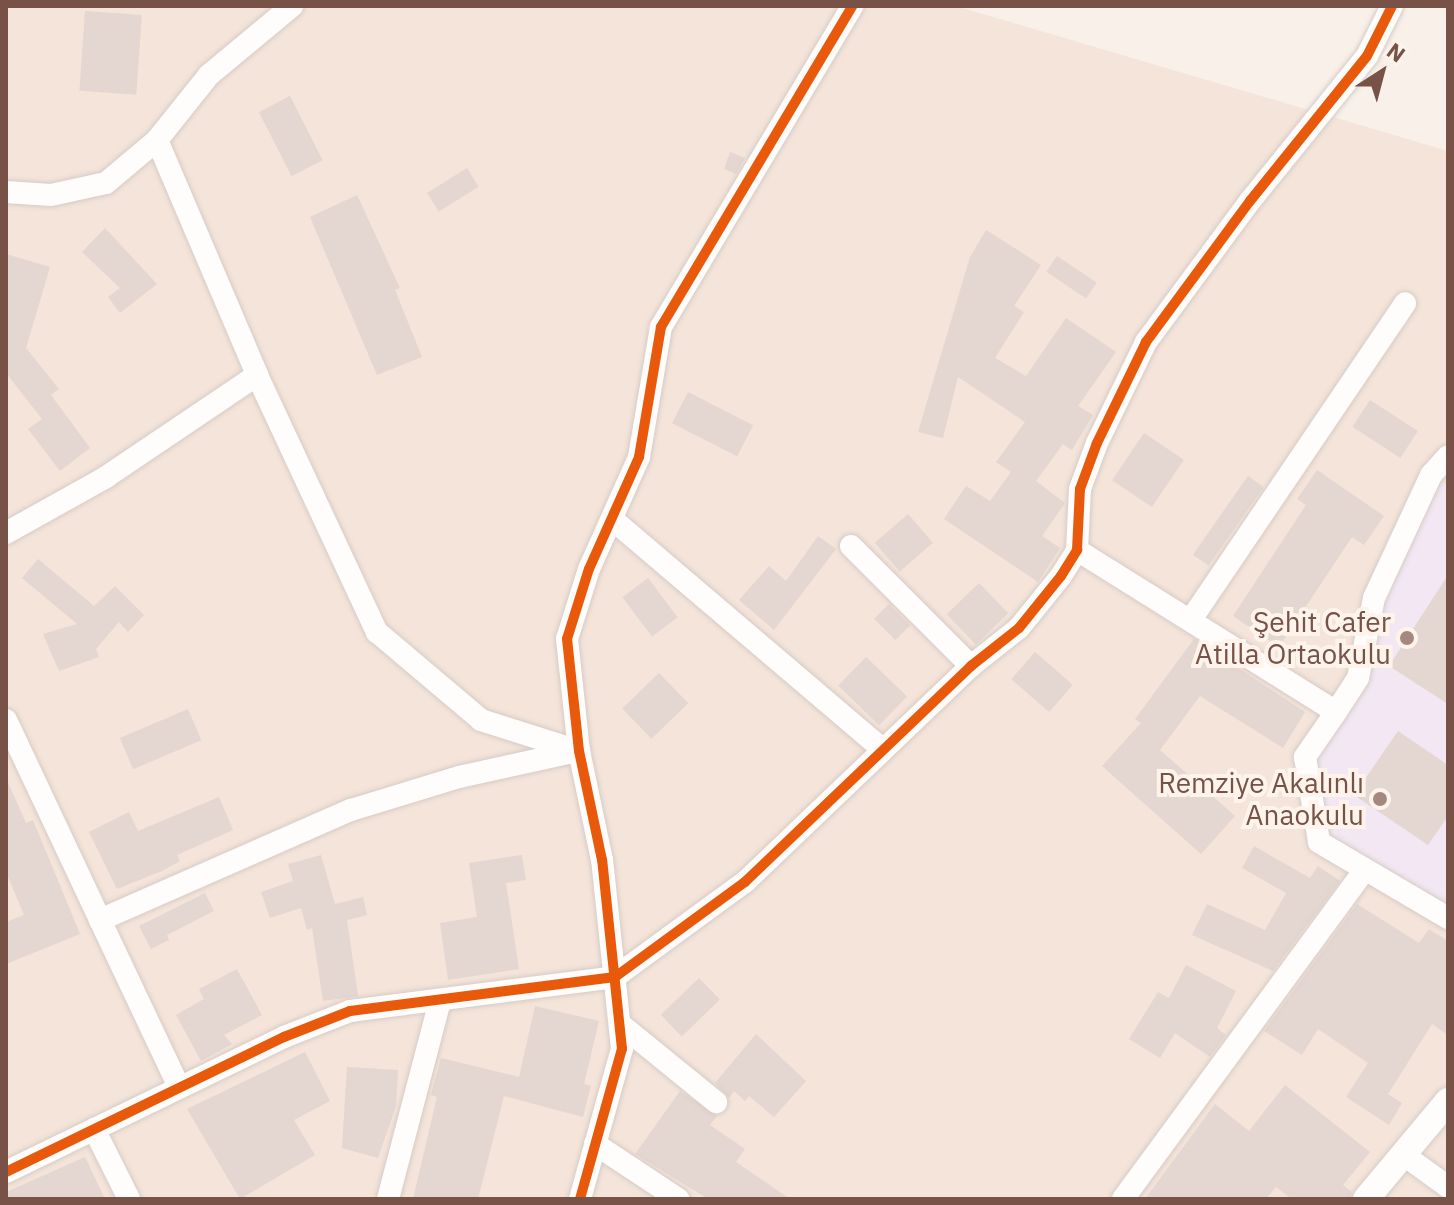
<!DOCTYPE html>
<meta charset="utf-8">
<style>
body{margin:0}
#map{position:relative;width:1454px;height:1205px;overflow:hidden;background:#f8f0e9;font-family:"IBM Plex Sans",sans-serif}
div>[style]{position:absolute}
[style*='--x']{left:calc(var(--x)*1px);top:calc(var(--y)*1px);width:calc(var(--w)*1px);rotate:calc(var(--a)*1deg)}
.residential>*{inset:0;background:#f4e4d9}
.education>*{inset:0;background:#f2e7f2}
.building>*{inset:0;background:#e4d6d0;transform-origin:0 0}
.roads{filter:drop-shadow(0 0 2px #d6cbc6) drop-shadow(0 0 2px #d6cbc6)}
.minor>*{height:22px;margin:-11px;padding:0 11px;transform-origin:11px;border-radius:11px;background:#fefdfc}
.tertiary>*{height:26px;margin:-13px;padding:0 13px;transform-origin:13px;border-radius:13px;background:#fefdfc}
.cycleway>*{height:10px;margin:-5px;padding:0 5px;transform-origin:5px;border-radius:5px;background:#e8590c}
.dots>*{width:22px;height:22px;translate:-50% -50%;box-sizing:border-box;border:4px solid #fff4eb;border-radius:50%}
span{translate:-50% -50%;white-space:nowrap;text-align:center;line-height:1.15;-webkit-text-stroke:8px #fff4eb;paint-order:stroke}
.poi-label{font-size:28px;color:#785147}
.right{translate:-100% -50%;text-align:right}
.frame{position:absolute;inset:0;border:8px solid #785147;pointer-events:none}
.north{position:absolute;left:1342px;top:32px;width:80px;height:80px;-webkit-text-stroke:6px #fff4eb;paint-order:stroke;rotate:36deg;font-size:22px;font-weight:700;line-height:32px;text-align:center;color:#785147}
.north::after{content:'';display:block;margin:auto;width:28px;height:36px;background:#785147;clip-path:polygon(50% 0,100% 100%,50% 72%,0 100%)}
</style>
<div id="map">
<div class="residential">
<i style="clip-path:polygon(6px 6px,956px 6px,1448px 151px,1448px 1199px,6px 1199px)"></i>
</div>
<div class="education">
<i style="clip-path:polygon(1431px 475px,1448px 487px,1448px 918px,1319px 842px,1305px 757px,1358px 678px,1374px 598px)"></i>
</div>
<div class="building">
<i style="left:85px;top:11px;width:57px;height:80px;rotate:4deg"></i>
<i style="left:290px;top:96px;width:72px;height:35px;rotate:63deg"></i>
<i style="clip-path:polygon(730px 152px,745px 158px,736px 174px,724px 169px)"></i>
<i style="left:467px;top:168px;width:22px;height:47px;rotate:58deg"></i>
<i style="clip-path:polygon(357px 195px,400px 288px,395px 290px,422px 357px,377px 375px,310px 217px)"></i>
<i style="clip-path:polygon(105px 228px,157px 284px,120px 313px,108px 297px,120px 288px,82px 252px)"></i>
<i style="clip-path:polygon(986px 230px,1041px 265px,1014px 306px,1024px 312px,995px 358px,1026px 376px,1066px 318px,1116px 352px,1078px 406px,1093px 415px,1072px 450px,1063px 444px,1036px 481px,1065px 503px,1042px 536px,1060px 548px,1038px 582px,944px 519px,966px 486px,990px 501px,1011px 472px,996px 462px,1025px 422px,958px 377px,943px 438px,918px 432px,970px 257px)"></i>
<i style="clip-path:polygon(6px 254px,50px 267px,26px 348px,59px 389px,51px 395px,90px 448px,60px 471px,28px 429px,42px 419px,6px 373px)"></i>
<i style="left:1057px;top:256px;width:48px;height:19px;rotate:34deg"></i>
<i style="left:688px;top:392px;width:73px;height:35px;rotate:27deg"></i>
<i style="left:1370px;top:400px;width:57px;height:32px;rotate:33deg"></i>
<i style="left:1144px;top:433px;width:48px;height:57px;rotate:34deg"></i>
<i style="clip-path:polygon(1317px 470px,1384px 516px,1364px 545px,1352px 537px,1279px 647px,1233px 616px,1306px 505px,1297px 499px)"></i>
<i style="left:1248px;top:476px;width:19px;height:96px;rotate:35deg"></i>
<i style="left:908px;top:514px;width:38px;height:44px;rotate:49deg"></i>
<i style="clip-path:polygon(818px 536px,836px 549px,774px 630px,739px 600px,769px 566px,786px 581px)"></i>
<i style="clip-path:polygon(38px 559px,94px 606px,115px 586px,144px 615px,128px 632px,119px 622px,96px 649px,99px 657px,59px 671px,43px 634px,77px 624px,22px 578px)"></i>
<i style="clip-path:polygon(1448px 575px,1448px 704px,1389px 666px)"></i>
<i style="left:648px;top:578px;width:49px;height:32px;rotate:53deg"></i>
<i style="left:979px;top:583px;width:42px;height:45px;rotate:46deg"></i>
<i style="left:889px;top:604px;width:30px;height:21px;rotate:45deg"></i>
<i style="clip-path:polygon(1194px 639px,1305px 712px,1283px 748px,1200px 696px,1160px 750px,1235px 816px,1201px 854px,1102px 766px,1141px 723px,1135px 719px)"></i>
<i style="left:1035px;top:652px;width:50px;height:36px;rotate:41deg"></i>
<i style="left:866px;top:657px;width:57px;height:40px;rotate:44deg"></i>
<i style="left:659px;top:673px;width:42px;height:51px;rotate:46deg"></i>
<i style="left:188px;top:709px;width:34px;height:74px;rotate:67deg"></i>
<i style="clip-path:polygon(1398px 731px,1448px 765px,1448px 816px,1428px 845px,1354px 795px)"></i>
<i style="clip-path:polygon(6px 778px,26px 823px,33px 820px,80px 934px,6px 964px,6px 922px,24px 915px,6px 872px)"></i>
<i style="clip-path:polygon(219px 797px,233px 830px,177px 855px,180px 861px,162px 871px,117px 889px,89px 832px,129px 812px,138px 831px)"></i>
<i style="clip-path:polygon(1254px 846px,1310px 878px,1318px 866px,1340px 881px,1273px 971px,1192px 935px,1207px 904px,1265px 930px,1286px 893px,1242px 868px)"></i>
<i style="clip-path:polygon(321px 855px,335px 904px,363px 897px,367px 915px,347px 920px,358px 996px,323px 1001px,312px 928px,307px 930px,301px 908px,270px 918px,261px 892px,293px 881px,288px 864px)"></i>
<i style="clip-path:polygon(522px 855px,526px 880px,506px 883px,519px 969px,448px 980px,440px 923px,477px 917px,469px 863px)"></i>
<i style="clip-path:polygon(205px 893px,214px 911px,167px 935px,169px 940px,151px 949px,139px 926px)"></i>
<i style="clip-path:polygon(1357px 904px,1419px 943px,1429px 929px,1448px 941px,1448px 1035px,1432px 1024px,1388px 1094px,1402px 1103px,1389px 1125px,1346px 1097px,1368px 1063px,1318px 1029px,1302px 1055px,1264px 1031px)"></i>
<i style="clip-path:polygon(1186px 965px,1236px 991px,1217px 1028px,1226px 1035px,1210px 1057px,1175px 1033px,1160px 1058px,1129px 1039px,1158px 992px,1169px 998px)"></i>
<i style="clip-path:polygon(237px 969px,262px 1015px,224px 1035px,232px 1044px,201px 1061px,176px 1015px,204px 999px,199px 989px)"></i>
<i style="left:699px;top:978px;width:30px;height:53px;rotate:46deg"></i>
<i style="clip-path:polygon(535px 1006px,599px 1021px,584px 1084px,591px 1086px,583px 1117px,504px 1096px,478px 1199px,413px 1199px,437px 1097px,431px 1095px,441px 1058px,519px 1077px)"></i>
<i style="clip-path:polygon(756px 1034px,806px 1081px,774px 1117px,749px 1096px,745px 1101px,734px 1091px,729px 1098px,715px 1083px)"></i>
<i style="clip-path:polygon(305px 1052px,330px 1101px,294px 1120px,315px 1155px,240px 1199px,187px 1109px)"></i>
<i style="clip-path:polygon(347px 1067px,398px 1070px,396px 1106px,378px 1158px,342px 1148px)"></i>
<i style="clip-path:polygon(1285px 1085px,1370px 1152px,1343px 1185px,1352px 1192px,1350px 1199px,1292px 1199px,1276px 1187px,1266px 1199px,1145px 1199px,1215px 1104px,1249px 1131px)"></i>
<i style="clip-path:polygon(680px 1091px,717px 1116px,710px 1125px,745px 1149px,736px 1162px,790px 1199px,708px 1199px,635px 1154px)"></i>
<i style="clip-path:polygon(85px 1157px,105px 1199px,6px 1199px,6px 1192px)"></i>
</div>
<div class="roads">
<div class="minor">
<i style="--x:157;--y:140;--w:255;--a:66.9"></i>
<i style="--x:257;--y:375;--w:284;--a:65"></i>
<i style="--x:377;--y:632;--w:136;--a:40.2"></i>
<i style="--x:481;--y:720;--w:103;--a:17.6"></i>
<i style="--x:6;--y:192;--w:45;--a:3.8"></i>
<i style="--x:51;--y:195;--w:56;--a:-12.3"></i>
<i style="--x:106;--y:183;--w:67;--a:-40.1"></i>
<i style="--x:157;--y:140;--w:83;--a:-51.3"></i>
<i style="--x:209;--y:75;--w:108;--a:-39.7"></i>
<i style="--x:612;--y:519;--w:355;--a:40.4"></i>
<i style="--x:6;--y:533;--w:115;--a:-29.2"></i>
<i style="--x:106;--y:477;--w:182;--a:-34"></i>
<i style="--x:851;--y:546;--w:170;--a:45"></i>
<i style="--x:1077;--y:550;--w:305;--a:32"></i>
<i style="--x:1336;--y:712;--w:55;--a:124.6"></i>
<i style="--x:1305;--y:757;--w:86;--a:80.6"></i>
<i style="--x:1319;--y:842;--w:150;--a:30.5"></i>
<i style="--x:1192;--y:618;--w:380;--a:-55.9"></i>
<i style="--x:1336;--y:712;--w:40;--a:-57.1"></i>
<i style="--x:1358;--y:678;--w:82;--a:-78.7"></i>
<i style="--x:1374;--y:598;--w:136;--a:-65.1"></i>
<i style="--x:1431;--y:475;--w:25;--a:-48"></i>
<i style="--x:6;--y:720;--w:221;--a:64.8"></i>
<i style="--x:620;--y:1024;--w:124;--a:39.1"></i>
<i style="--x:179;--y:1087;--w:185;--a:-115.3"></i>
<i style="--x:100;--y:920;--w:274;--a:-23.7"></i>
<i style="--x:351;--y:810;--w:113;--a:-17"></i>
<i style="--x:459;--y:777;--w:121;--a:-12.4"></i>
<i style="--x:94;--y:1129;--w:78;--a:63.4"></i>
<i style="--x:595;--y:1144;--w:100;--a:33.5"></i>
<i style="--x:1404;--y:1155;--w:54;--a:36"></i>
<i style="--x:6;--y:1172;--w:309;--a:-25.9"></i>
<i style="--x:284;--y:1037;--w:71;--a:-21.5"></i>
<i style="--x:350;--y:1011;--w:267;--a:-7.3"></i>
<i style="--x:615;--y:977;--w:161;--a:-36.2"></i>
<i style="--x:745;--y:882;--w:313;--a:-43.7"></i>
<i style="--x:971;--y:666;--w:61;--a:-38.4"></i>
<i style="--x:1019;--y:628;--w:67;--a:-51.1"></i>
<i style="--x:1061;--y:576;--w:31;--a:-58"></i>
<i style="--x:1077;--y:550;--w:61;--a:-87.2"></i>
<i style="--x:1080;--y:489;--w:49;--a:-69.7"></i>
<i style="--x:1097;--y:443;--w:112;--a:-64.1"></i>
<i style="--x:1146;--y:342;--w:175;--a:-53.6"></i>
<i style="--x:1250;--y:201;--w:186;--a:-51.1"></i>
<i style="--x:1367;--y:56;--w:56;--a:-63.4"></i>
<i style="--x:388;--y:1199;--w:205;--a:-75.3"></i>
<i style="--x:580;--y:1199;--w:156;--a:-74.4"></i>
<i style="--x:622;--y:1049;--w:190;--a:-96"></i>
<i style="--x:602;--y:860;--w:111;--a:-101.9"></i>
<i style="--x:579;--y:751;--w:113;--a:-96.1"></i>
<i style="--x:567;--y:639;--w:73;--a:-72.6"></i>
<i style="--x:589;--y:569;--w:123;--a:-65.9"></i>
<i style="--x:639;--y:457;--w:132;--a:-80.4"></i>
<i style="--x:661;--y:327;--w:374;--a:-59.2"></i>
<i style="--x:1123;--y:1199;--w:408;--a:-53.7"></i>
</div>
<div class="tertiary">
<i style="--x:1366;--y:1199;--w:128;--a:-50.1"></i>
</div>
</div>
<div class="cycleway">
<i style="--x:6;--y:1172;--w:309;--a:-25.9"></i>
<i style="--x:284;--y:1037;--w:71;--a:-21.5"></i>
<i style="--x:350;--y:1011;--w:267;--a:-7.3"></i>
<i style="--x:615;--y:977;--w:161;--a:-36.2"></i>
<i style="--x:745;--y:882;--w:313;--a:-43.7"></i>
<i style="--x:971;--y:666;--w:61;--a:-38.4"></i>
<i style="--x:1019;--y:628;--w:67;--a:-51.1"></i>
<i style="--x:1061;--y:576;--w:31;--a:-58"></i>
<i style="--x:1077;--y:550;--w:61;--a:-87.2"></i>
<i style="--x:1080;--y:489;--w:49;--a:-69.7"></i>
<i style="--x:1097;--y:443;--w:112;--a:-64.1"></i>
<i style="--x:1146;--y:342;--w:175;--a:-53.6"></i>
<i style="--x:1250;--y:201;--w:186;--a:-51.1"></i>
<i style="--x:1367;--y:56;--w:56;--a:-63.4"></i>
<i style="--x:580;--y:1199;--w:156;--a:-74.4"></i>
<i style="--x:622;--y:1049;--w:190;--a:-96"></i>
<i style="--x:602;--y:860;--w:111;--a:-101.9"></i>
<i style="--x:579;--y:751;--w:113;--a:-96.1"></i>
<i style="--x:567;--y:639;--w:73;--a:-72.6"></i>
<i style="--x:589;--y:569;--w:123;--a:-65.9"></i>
<i style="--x:639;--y:457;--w:132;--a:-80.4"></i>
<i style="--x:661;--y:327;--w:374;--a:-59.2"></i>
</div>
<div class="dots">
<i style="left:1407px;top:638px;background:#a58980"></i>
<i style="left:1380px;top:799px;background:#a58980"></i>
</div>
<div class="poi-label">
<span class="right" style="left:1391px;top:638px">Şehit Cafer<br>Atilla Ortaokulu</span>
<span class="right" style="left:1364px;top:799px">Remziye Akalınlı<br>Anaokulu</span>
</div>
<div class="frame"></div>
<div class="north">N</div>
</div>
